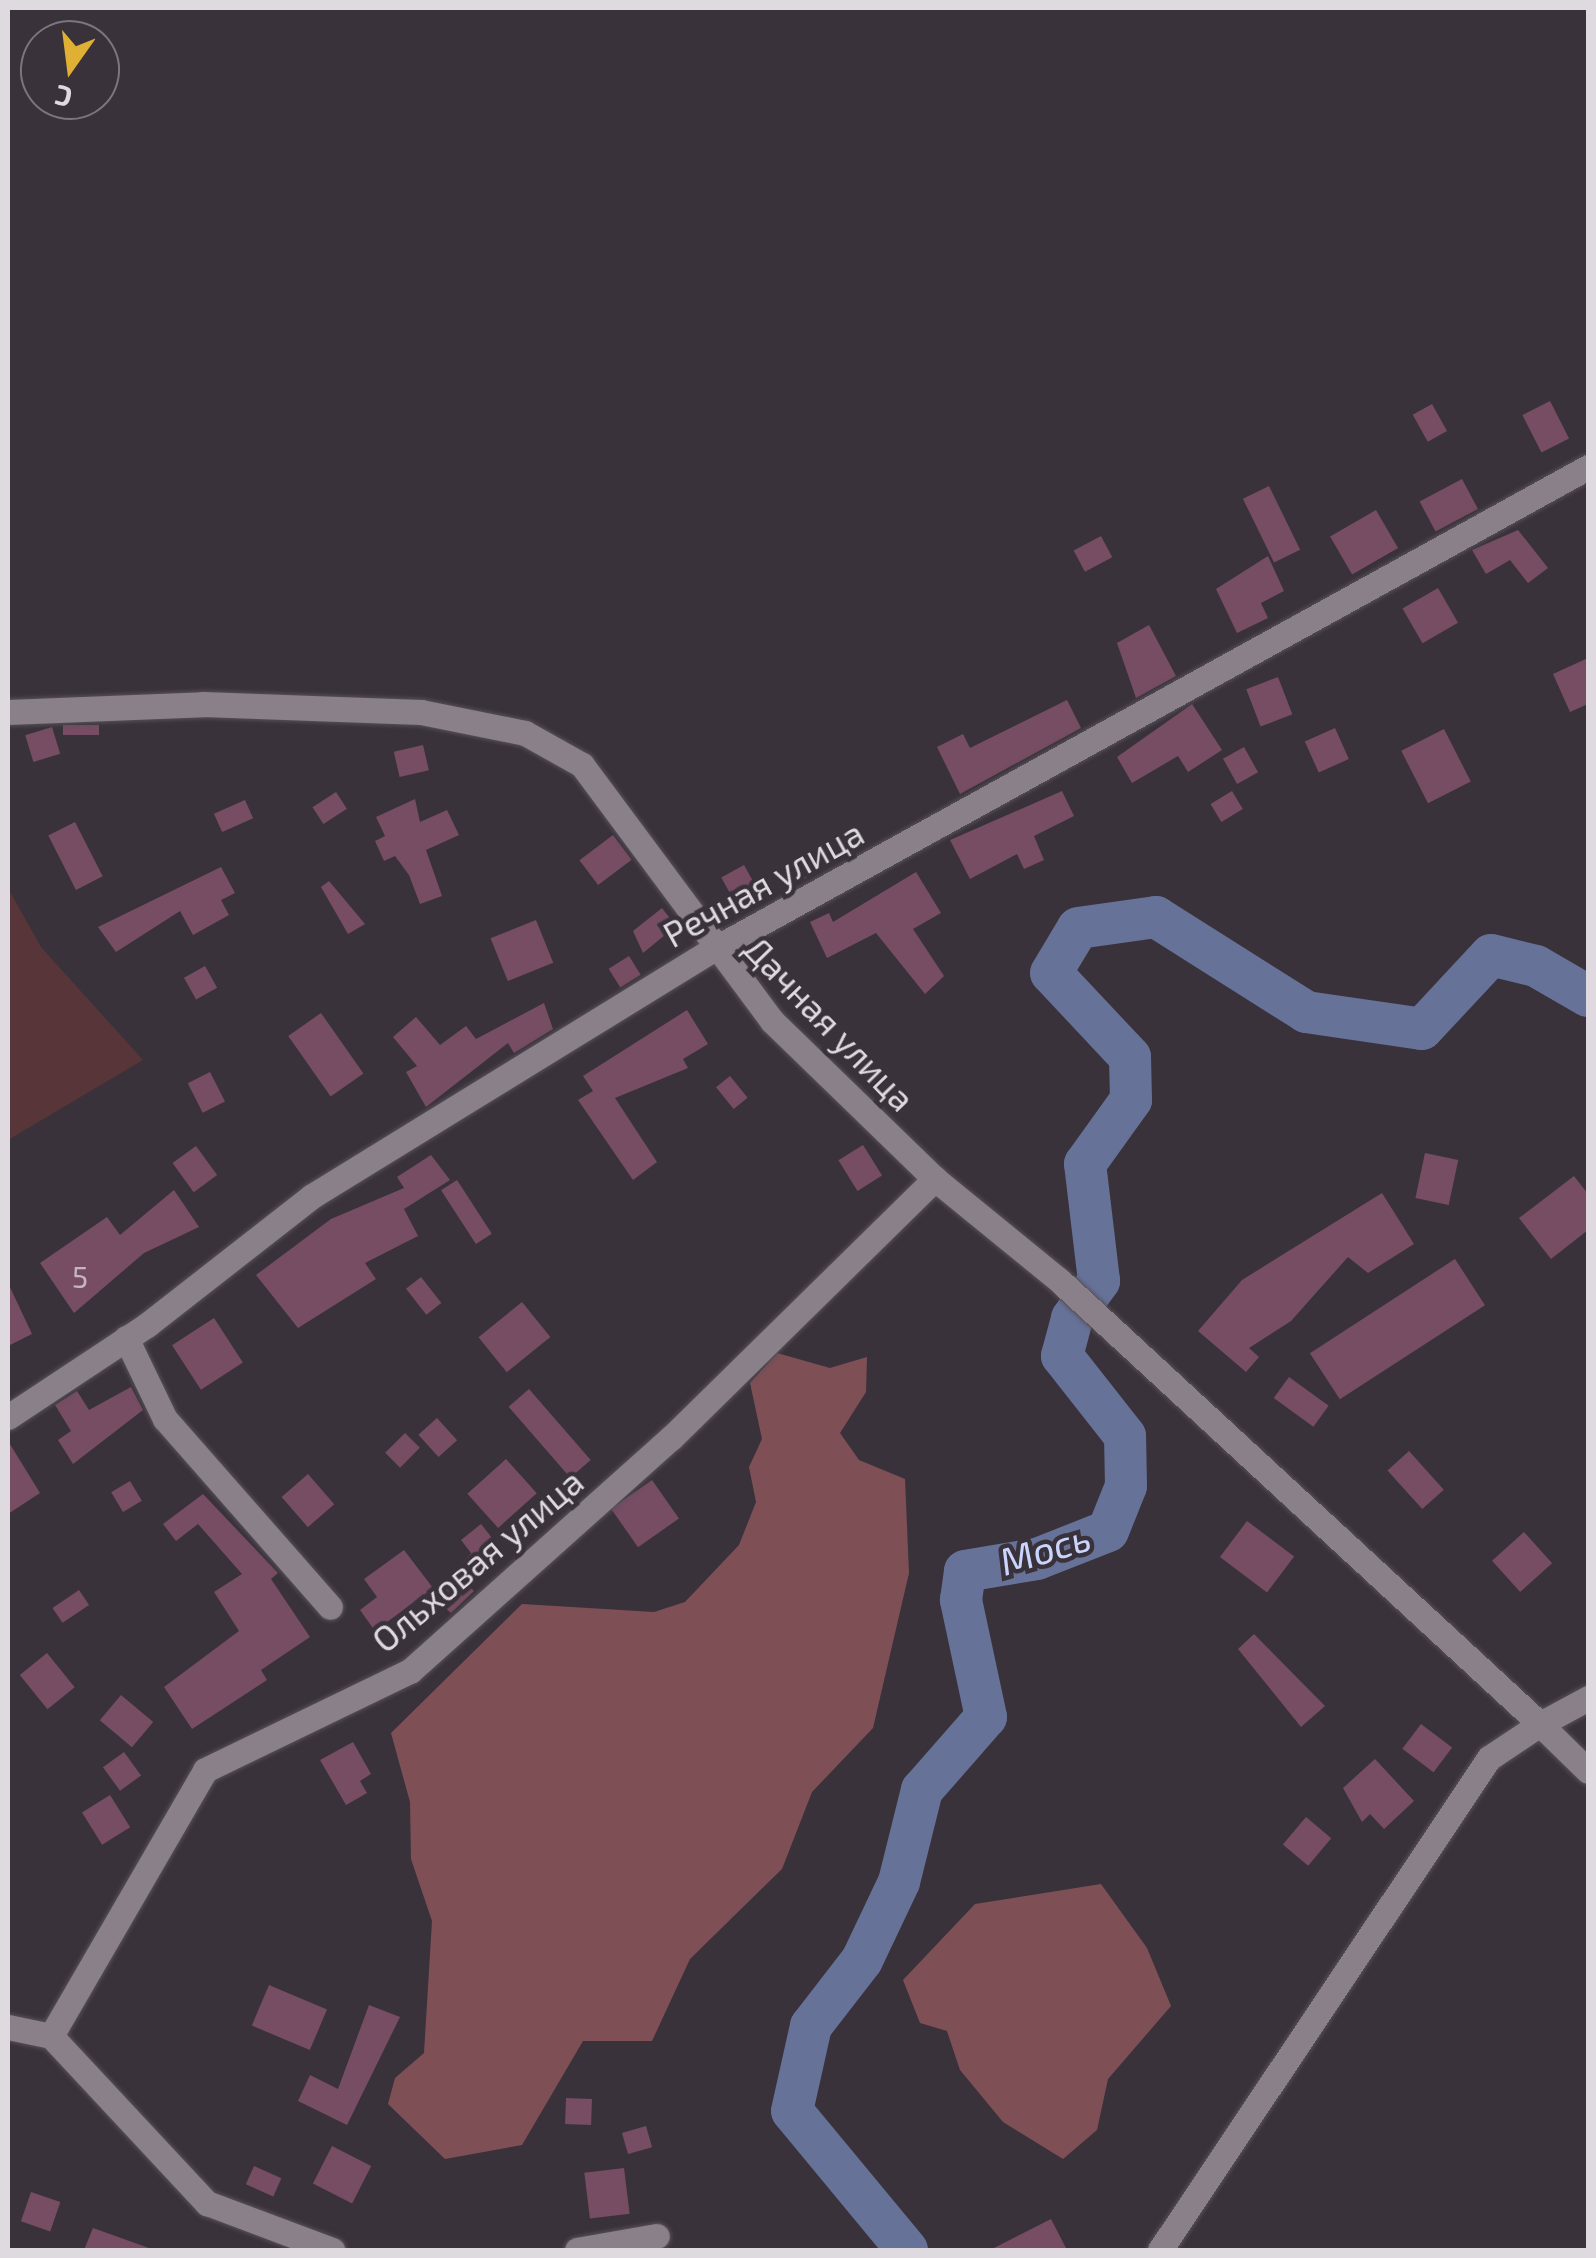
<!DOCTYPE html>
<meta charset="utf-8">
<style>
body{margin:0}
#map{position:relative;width:1596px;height:2258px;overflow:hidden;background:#3a323b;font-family:"Exo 2",sans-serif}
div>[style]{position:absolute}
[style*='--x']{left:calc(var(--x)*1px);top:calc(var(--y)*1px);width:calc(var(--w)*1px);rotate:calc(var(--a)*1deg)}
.green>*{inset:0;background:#573539}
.forest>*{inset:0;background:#7e5055}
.river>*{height:42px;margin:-21px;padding:0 21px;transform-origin:21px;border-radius:21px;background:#677299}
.building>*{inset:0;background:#764d63;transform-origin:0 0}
.roads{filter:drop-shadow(0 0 2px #565057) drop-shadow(0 0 2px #565057)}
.minor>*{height:25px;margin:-12.5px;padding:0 12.5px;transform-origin:12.5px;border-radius:12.5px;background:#89808a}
.tertiary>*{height:25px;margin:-12.5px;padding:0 12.5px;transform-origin:12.5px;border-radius:12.5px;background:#89808a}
span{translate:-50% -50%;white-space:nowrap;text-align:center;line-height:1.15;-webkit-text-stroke:9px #3a323b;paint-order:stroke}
.number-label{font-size:30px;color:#c5b7c1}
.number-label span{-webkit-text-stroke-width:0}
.street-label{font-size:35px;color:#dfdae0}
.water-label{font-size:38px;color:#c9d5fc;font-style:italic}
.frame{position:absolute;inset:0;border:10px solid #dfdae0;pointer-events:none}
.north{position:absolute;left:20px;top:20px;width:100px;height:100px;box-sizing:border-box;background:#3a323b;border:2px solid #7c757d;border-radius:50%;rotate:194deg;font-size:28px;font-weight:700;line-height:40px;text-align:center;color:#dfdae0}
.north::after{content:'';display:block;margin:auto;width:35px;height:45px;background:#dfb034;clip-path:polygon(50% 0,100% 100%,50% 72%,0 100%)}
</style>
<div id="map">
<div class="green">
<i style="clip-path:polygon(8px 888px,41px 947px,143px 1060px,8px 1140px)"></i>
</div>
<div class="forest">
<i style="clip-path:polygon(777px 1353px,830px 1368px,867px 1357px,866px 1392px,840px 1433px,859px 1460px,905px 1479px,909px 1573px,873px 1728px,812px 1792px,782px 1869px,690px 1959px,652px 2041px,583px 2041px,522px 2145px,445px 2159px,388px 2104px,395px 2078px,424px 2053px,432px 1921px,411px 1859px,410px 1802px,391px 1733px,522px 1604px,654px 1612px,685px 1602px,739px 1545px,756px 1502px,749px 1467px,762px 1439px,750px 1383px)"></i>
<i style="clip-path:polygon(1101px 1884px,1147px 1948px,1171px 2006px,1108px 2079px,1097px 2130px,1063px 2159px,1003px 2122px,960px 2070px,947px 2031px,920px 2023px,903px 1980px,975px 1904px)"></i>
</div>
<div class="river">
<i style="--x:907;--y:2250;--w:180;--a:-129.6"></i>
<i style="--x:792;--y:2111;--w:87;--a:-77.4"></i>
<i style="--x:811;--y:2026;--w:83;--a:-52.3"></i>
<i style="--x:862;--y:1960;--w:86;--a:-64.6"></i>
<i style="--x:899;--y:1882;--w:95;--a:-76"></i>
<i style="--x:922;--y:1790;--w:97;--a:-48.8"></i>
<i style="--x:986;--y:1717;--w:120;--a:-102.1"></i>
<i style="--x:961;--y:1600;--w:29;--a:-82"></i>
<i style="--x:965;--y:1571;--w:73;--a:-9.5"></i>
<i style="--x:1037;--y:1559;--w:76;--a:-21.5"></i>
<i style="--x:1108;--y:1531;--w:48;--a:-68.2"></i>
<i style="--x:1126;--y:1486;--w:50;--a:-91.1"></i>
<i style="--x:1125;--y:1436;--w:102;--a:-128.2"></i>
<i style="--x:1062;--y:1356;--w:39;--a:-75"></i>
<i style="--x:1072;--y:1318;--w:46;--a:-53.9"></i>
<i style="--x:1099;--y:1281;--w:118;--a:-96.8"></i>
<i style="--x:1085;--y:1164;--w:79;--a:-54.3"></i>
<i style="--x:1131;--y:1100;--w:43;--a:-91.3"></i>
<i style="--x:1130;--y:1057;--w:115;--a:-133.2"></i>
<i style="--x:1051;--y:973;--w:52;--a:-59"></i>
<i style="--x:1078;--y:928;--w:79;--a:-8"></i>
<i style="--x:1156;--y:917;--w:178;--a:32.3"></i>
<i style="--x:1306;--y:1012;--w:117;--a:8.3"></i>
<i style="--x:1422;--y:1029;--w:101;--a:-47"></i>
<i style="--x:1491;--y:955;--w:46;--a:13.7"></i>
<i style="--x:1536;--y:966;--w:60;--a:30"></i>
</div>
<div class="building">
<i style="left:1550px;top:401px;width:42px;height:31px;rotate:63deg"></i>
<i style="left:1432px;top:404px;width:31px;height:22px;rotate:61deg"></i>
<i style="left:1462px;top:479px;width:34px;height:48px;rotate:62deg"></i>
<i style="left:1269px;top:486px;width:71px;height:29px;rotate:64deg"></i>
<i style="left:1376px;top:510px;width:44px;height:53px;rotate:60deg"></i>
<i style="clip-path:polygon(1518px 530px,1548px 568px,1528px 583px,1510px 560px,1486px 574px,1472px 550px)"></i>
<i style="left:1101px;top:536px;width:24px;height:31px;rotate:62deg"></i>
<i style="clip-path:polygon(1268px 556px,1284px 591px,1261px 603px,1268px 618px,1237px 633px,1216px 589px)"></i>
<i style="left:1438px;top:588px;width:40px;height:41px;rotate:60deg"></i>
<i style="clip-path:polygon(1149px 625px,1176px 676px,1136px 698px,1117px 643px)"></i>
<i style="clip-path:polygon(1588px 658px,1588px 704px,1570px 712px,1553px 674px)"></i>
<i style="left:1278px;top:677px;width:40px;height:34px;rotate:69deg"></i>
<i style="clip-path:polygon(1067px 700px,1081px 728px,960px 794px,937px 747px,963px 734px,970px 748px)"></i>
<i style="clip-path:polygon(1192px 704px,1222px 750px,1188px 772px,1178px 756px,1132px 783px,1117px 757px)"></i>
<i style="left:99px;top:725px;width:10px;height:36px;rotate:90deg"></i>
<i style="left:52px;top:727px;width:28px;height:28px;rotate:73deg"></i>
<i style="left:1335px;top:728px;width:34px;height:33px;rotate:66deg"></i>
<i style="left:1444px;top:729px;width:59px;height:48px;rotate:63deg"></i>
<i style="left:423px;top:745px;width:26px;height:30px;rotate:77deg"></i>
<i style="left:1244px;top:747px;width:29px;height:24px;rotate:61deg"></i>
<i style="clip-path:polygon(1062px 791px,1074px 816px,1034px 836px,1044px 860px,1024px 869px,1017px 854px,970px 879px,950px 840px)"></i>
<i style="left:1232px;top:791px;width:21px;height:25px;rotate:59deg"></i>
<i style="left:336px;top:792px;width:20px;height:28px;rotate:57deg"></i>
<i style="clip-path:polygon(415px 799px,420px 822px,447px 810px,459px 835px,426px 850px,442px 896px,420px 904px,409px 875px,395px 856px,384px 861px,375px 841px,385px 836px,376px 817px)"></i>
<i style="left:245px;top:800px;width:20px;height:34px;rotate:66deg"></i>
<i style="left:75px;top:822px;width:61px;height:30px;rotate:63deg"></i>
<i style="left:613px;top:835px;width:31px;height:42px;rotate:53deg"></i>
<i style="left:810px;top:853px;width:21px;height:29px;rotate:65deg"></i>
<i style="left:744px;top:865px;width:41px;height:26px;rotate:61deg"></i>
<i style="clip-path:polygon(221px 867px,235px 893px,221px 900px,229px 915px,193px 935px,180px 911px,116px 952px,98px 927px)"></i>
<i style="clip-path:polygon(916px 872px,941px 913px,913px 929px,944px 976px,925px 994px,876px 933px,827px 958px,810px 922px,829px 913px,833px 922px)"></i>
<i style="clip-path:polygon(329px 881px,365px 924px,348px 934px,321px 887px)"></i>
<i style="clip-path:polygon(662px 908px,676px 926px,643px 953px,633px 931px)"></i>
<i style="left:536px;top:920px;width:46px;height:49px;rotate:68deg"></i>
<i style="left:629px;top:956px;width:22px;height:24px;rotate:58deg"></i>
<i style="left:205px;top:966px;width:25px;height:24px;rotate:61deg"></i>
<i style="clip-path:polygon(544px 1003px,553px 1029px,514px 1053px,508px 1043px,426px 1107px,406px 1072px,417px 1066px,393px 1037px,416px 1017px,440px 1045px,466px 1026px,476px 1039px)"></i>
<i style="clip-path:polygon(687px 1010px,708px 1044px,683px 1059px,688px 1068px,615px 1098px,657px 1162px,633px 1180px,578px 1100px,593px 1091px,583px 1076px)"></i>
<i style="left:321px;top:1013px;width:74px;height:40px;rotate:55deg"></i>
<i style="left:210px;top:1072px;width:33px;height:25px;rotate:63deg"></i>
<i style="left:730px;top:1076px;width:28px;height:18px;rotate:51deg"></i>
<i style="left:863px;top:1145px;width:36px;height:29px;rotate:58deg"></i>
<i style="left:196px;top:1146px;width:36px;height:29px;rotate:54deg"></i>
<i style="left:1425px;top:1153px;width:34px;height:46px;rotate:12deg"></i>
<i style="clip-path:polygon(431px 1155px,450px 1180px,404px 1209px,418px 1236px,365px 1263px,376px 1279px,298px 1328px,256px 1275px,331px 1219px,404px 1188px,397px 1177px)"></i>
<i style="clip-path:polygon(1574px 1176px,1588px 1194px,1588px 1230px,1551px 1259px,1519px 1218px)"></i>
<i style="left:457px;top:1180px;width:64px;height:19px;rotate:57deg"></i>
<i style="clip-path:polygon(174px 1190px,199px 1227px,144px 1253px,74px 1313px,40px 1263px,107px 1217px,120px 1235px)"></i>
<i style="clip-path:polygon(1382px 1193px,1414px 1244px,1368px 1273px,1348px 1257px,1291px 1321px,1249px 1348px,1259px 1357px,1246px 1372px,1198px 1331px,1242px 1280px)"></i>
<i style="left:1455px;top:1259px;width:55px;height:173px;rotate:57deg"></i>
<i style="left:421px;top:1277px;width:33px;height:19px;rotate:52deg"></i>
<i style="clip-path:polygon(8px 1283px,32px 1334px,8px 1346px)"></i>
<i style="left:522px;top:1302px;width:45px;height:56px;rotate:51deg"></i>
<i style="left:214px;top:1318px;width:53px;height:50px;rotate:57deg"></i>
<i style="left:1289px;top:1377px;width:49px;height:26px;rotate:36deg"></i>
<i style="clip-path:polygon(131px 1387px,143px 1410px,73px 1464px,58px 1440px,71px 1431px,55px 1405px,77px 1391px,89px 1410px)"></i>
<i style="left:529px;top:1389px;width:94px;height:27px;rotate:49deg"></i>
<i style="left:437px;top:1418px;width:30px;height:25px;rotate:48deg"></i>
<i style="left:405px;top:1433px;width:21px;height:28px;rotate:45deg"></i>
<i style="clip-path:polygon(8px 1441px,40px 1493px,8px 1514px)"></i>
<i style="left:1409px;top:1451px;width:52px;height:29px;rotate:48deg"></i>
<i style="left:506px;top:1459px;width:46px;height:52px;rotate:48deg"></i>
<i style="left:308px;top:1474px;width:40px;height:35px;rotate:49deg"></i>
<i style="left:652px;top:1480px;width:47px;height:50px;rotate:55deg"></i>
<i style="left:130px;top:1481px;width:23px;height:22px;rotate:59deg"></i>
<i style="clip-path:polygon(203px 1494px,278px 1573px,271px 1579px,310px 1637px,261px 1670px,267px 1680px,192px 1729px,164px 1687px,239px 1631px,214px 1592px,242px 1574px,198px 1524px,176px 1541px,163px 1524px)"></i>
<i style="left:1247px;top:1521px;width:59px;height:45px;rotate:37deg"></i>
<i style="clip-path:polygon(481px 1524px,504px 1553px,465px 1583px,474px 1591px,451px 1613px,433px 1598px,471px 1553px,461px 1540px)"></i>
<i style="left:1524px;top:1532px;width:42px;height:43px;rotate:48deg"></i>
<i style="clip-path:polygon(404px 1550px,433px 1588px,375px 1631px,360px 1610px,377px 1597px,364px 1579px)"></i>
<i style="left:79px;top:1590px;width:18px;height:32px;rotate:56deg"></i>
<i style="clip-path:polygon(1254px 1634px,1325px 1706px,1301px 1727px,1238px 1649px)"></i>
<i style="left:47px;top:1653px;width:44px;height:35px;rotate:51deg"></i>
<i style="left:121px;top:1695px;width:42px;height:33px;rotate:40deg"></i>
<i style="left:1421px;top:1724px;width:39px;height:31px;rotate:37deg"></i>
<i style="clip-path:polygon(353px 1742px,371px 1774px,360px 1781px,367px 1793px,346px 1805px,320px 1760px)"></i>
<i style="left:124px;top:1752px;width:29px;height:26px;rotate:54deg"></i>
<i style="clip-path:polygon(1375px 1759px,1414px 1801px,1384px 1829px,1370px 1814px,1362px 1822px,1343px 1788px)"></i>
<i style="left:110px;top:1795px;width:38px;height:33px;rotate:58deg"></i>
<i style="left:1306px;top:1817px;width:33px;height:36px;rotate:40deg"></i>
<i style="left:269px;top:1985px;width:63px;height:44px;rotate:23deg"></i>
<i style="clip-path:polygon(369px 2005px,400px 2017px,347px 2125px,298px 2101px,310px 2075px,338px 2089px)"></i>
<i style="left:566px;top:2098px;width:26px;height:26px;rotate:2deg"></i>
<i style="left:646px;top:2126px;width:22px;height:25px;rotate:74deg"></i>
<i style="left:332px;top:2146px;width:44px;height:42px;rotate:27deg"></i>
<i style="left:254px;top:2166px;width:30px;height:20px;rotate:24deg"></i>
<i style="left:624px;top:2168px;width:46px;height:40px;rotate:83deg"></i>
<i style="left:31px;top:2192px;width:31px;height:31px;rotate:19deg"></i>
<i style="clip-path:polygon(1051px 2219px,1067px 2250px,990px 2250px)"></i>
<i style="clip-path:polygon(93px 2228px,149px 2248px,148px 2250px,84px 2250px)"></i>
</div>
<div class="roads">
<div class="minor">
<i style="--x:8;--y:712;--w:195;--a:-2.3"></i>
<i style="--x:203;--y:704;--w:218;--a:2.1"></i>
<i style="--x:421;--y:712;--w:106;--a:11.4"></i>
<i style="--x:525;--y:733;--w:65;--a:29.3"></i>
<i style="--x:582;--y:765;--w:319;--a:53.4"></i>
<i style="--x:772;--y:1021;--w:227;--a:44.1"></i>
<i style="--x:935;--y:1179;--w:161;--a:39.2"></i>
<i style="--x:1060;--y:1281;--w:653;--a:42.7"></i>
<i style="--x:1540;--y:1724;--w:55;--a:-28.4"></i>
<i style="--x:126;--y:1338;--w:90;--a:64.3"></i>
<i style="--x:165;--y:1419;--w:250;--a:48.7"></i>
<i style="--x:8;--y:1417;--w:167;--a:-33.5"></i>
<i style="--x:147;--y:1325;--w:209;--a:-38"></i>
<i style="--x:312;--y:1196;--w:470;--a:-31.6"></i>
<i style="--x:712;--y:950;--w:1000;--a:-28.87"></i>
<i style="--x:8;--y:2027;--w:44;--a:11.8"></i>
<i style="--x:51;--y:2036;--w:307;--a:-59.9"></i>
<i style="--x:205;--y:1770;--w:228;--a:-25.8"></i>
<i style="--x:410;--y:1671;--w:350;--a:-41.8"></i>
<i style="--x:671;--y:1438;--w:370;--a:-44.5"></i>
<i style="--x:51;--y:2036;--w:229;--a:47"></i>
<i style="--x:207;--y:2203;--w:134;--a:20.6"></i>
<i style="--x:577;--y:2250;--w:81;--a:-9.9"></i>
</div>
<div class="tertiary">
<i style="--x:1160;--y:2250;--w:592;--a:-56.23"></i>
<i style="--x:1489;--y:1758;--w:61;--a:-33.7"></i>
<i style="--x:1540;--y:1724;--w:67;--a:44.4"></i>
</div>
</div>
<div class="number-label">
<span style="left:80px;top:1276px">5</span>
</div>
<div class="street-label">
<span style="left:763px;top:883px;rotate:-29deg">Речная улица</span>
<span style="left:830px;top:1023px;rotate:46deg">Дачная улица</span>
<span style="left:477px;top:1560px;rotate:-40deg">Ольховая улица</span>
</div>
<div class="water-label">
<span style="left:1045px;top:1549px;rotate:-17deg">Мось</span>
</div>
<div class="frame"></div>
<div class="north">С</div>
</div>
